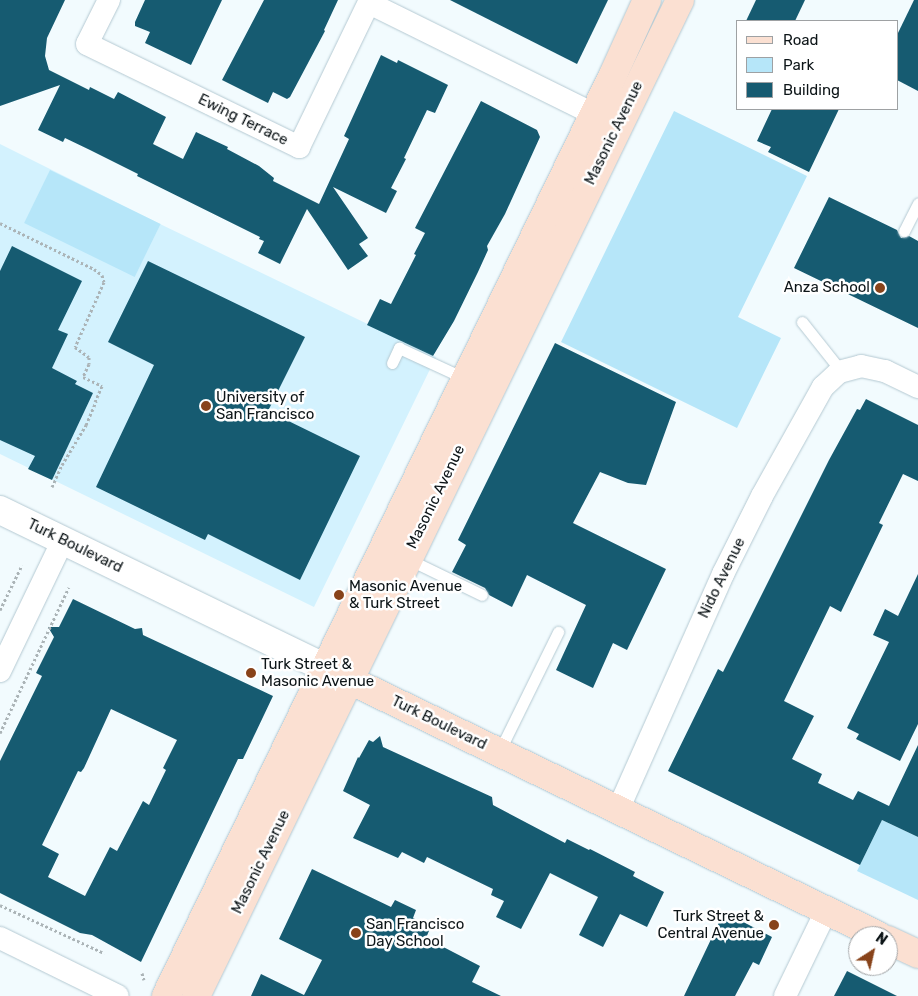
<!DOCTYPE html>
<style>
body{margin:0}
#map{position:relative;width:918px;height:996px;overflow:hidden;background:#f2fbfe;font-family:Rubik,sans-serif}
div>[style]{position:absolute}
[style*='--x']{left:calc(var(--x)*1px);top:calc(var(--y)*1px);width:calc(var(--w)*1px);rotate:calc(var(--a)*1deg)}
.built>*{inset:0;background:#d3f2fe}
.green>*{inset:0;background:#b6e6f9;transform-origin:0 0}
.building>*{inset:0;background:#165b71}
.path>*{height:3px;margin-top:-1.5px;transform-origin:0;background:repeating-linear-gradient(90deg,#abb4b7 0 2.5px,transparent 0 5px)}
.roads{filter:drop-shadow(0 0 1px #b4c9d2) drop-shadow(0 0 1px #b4c9d2)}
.service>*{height:11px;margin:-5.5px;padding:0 5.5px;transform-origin:5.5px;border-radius:5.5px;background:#fff}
.minor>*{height:22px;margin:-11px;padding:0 11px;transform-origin:11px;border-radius:11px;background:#fff}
.tertiary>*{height:28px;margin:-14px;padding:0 14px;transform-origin:14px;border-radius:14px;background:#fff}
.secondary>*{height:28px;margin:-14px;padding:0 14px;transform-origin:14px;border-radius:14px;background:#fbe0d2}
.dots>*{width:14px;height:14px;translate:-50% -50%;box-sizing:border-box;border:2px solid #fff;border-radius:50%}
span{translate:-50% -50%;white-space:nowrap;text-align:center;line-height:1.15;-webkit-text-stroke:5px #fff;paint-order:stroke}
.street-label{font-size:15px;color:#0d1518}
.poi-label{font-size:15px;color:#0d1518}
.right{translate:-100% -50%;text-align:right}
.left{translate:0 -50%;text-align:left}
.legend{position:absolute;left:736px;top:20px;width:162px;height:90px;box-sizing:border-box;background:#fff;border:1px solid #9ea1a3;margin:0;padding:6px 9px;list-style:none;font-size:15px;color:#0d1518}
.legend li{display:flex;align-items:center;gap:10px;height:25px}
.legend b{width:25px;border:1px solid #9ea1a3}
.north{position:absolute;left:848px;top:926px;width:50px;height:50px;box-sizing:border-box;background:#fff;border:1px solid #9ea1a3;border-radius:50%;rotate:35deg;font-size:14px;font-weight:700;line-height:20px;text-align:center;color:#0d1518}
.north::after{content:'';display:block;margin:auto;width:18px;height:22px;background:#88431a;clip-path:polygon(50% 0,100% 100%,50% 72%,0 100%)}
</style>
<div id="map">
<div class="built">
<i style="clip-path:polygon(0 144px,160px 224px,436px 357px,314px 607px,0 454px)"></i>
</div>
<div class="green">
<i style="clip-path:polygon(674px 111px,807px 176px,738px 317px,781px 338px,737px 428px,561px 342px)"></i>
<i style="left:50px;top:170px;width:123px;height:59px;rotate:26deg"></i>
<i style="clip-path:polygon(882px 820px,918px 837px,918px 900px,857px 871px)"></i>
</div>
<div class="building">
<i style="clip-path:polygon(0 0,65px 0,47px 38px,45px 56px,49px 70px,89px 90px,90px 87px,114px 99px,118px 92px,166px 117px,153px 144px,183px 159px,196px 132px,228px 147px,227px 149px,259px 166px,274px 178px,273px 181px,319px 204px,349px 139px,344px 136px,381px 55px,397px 63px,398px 60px,448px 85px,435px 113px,427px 110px,404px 158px,406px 159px,391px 188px,397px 191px,386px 213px,333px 187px,368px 238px,359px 244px,368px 256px,348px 270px,307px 209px,280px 264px,258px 253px,264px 241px,259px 239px,260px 237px,137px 176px,138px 174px,90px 150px,65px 138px,63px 142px,38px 130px,60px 85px,0 106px)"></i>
<i style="clip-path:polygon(145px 0,222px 0,191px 65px,145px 43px,150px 32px,135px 26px,135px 22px)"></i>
<i style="clip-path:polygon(264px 0,338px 0,324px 30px,325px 31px,290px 97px,287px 99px,273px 92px,268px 103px,222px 80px)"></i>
<i style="clip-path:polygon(450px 0,608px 0,577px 64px)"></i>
<i style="clip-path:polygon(756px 0,805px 0,795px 21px,746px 21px)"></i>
<i style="clip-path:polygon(914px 0,918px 0,918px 91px,897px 80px,897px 35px)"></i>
<i style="clip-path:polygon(481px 101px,537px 130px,540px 137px,505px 214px,487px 246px,488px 250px,478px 272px,454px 321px,433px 356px,367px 325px,380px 299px,391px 304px,416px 255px,414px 254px,425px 233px,415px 228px)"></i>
<i style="clip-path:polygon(772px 109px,839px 109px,809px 172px,768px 152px,771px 147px,757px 141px)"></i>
<i style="clip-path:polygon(829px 197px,897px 230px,901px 238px,909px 236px,918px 241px,918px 328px,794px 268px)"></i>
<i style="clip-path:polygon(12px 246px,82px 281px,58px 330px,68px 334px,52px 368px,77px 381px,75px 384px,93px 393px,52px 480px,28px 469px,35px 456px,0 440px,0 271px)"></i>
<i style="clip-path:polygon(148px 261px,305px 337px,268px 411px,360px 456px,300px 580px,208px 534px,205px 540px,96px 487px,154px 365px,108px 342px)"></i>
<i style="clip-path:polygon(555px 343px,676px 402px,646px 485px,628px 483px,600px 472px,573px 523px,666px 569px,627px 650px,613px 643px,593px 688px,556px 670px,586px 605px,527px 575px,512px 607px,489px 595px,485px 588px,452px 572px,466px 545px,458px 540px)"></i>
<i style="clip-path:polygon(866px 399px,918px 425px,918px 481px,903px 474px,879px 523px,883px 525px,841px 612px,830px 606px,784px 701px,814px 716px,792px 759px,822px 774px,818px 783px,853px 800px,858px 791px,889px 806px,918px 745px,918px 837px,882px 820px,860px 865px,668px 771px,718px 669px,723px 672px,829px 460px,857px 409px,860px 410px)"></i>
<i style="clip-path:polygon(918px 574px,918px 724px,900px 761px,856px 739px,859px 734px,847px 728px,889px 642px,873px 635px,885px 609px,898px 616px)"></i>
<i style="clip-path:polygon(evenodd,73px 599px,135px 629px,142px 628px,143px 635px,273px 696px,243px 759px,238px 759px,141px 962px,92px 935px,80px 933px,0 893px,0 761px,42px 676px,36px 673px,54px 637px,48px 627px,59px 627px,73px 599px,111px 709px,177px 740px,163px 768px,166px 770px,149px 805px,143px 801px,117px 851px,110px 847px,85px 896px,48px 877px,59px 854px,42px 845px,78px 771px,81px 772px,84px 768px,111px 709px)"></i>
<i style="clip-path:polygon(380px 736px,383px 747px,492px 797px,493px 805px,565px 843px,567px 839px,589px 850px,590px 849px,635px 872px,633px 876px,664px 892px,647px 927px,620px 914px,603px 947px,579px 935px,598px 897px,550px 873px,521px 929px,496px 917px,504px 901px,491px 895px,493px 889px,427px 857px,424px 863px,402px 852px,398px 858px,353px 838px,370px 805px,343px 791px,358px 757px,359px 758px,369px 740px,373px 742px)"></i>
<i style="clip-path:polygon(312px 869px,391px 907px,395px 900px,416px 910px,413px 918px,431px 926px,426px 938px,480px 966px,472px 982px,501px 996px,251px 996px,261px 974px,304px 995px,322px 960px,279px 939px)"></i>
<i style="clip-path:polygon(724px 912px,772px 937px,759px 965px,753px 962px,735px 996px,684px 996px)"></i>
<i style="clip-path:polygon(847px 971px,897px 996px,834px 996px)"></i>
</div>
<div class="path">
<i style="--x:0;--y:223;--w:105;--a:26.1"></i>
<i style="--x:94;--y:269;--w:10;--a:37"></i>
<i style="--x:102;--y:275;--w:7;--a:74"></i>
<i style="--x:104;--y:282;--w:71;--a:114"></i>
<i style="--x:75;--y:347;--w:17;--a:36"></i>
<i style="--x:89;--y:357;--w:7;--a:90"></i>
<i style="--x:89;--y:364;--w:14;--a:115"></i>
<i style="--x:83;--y:377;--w:21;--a:25"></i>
<i style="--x:102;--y:386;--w:17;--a:114"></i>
<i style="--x:52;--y:487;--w:24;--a:-66"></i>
<i style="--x:62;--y:465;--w:47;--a:-59"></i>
<i style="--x:86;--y:425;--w:26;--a:-67"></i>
<i style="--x:0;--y:610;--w:50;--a:-63.9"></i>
<i style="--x:0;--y:733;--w:161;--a:-64.7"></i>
<i style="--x:0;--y:905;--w:115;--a:24.8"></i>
<i style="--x:142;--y:973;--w:7;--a:74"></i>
</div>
<div class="roads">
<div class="service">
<i style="--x:904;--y:231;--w:31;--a:-63"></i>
<i style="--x:802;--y:322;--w:63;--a:51.5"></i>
<i style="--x:392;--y:363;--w:17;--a:-65"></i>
<i style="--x:399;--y:348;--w:74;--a:24.8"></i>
<i style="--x:408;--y:559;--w:82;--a:25.9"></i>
<i style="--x:499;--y:752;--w:134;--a:-63.8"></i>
</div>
<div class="minor">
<i style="--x:109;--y:0;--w:49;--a:116.6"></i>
<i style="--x:87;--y:44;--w:236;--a:25.9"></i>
<i style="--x:299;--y:147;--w:163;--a:-64.2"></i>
<i style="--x:369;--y:3;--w:267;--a:26.3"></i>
<i style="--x:0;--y:671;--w:145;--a:-64.3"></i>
<i style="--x:618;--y:810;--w:258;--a:-66"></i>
<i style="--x:723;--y:574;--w:87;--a:-63.4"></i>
<i style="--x:762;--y:496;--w:125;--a:-60.8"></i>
<i style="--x:823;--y:387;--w:22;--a:-43"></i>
<i style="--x:839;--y:372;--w:23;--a:-15"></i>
<i style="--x:861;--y:366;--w:25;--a:12"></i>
<i style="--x:885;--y:371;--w:37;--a:26"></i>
<i style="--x:0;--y:938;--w:131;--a:26.2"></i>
<i style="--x:785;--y:996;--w:94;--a:-64.2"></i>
</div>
<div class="tertiary">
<i style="--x:0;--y:510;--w:361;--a:25.9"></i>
</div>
<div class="secondary">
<i style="--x:333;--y:672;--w:606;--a:25.8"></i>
<i style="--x:888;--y:940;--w:33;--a:25"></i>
<i style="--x:166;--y:996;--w:1024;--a:-64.11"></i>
<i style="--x:613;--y:75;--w:82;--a:-65.6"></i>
<i style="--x:196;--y:996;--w:1107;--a:-64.08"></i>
</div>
</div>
<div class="dots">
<i style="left:880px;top:288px;background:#88431a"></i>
<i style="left:206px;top:406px;background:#88431a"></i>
<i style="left:339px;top:595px;background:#88431a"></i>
<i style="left:251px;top:673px;background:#88431a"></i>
<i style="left:774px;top:925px;background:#88431a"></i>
<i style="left:356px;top:933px;background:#88431a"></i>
</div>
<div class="street-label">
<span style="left:243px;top:120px;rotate:26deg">Ewing Terrace</span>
<span style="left:614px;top:133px;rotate:-64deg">Masonic Avenue</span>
<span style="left:436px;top:497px;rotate:-64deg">Masonic Avenue</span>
<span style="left:75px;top:546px;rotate:26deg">Turk Boulevard</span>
<span style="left:722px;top:578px;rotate:-64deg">Nido Avenue</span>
<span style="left:439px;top:723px;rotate:26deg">Turk Boulevard</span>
<span style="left:261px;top:862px;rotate:-64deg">Masonic Avenue</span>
</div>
<div class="poi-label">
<span class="right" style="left:870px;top:288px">Anza School</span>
<span class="left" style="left:216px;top:406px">University of<br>San Francisco</span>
<span class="left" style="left:349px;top:595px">Masonic Avenue<br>&amp; Turk Street</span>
<span class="left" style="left:261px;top:673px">Turk Street &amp;<br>Masonic Avenue</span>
<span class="right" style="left:764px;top:925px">Turk Street &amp;<br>Central Avenue</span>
<span class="left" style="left:366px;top:933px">San Francisco<br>Day School</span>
</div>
<ul class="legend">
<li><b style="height:6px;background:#fbe0d2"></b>Road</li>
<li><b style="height:14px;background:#b6e6f9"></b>Park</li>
<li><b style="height:14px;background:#165b71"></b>Building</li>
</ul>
<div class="north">N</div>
</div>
